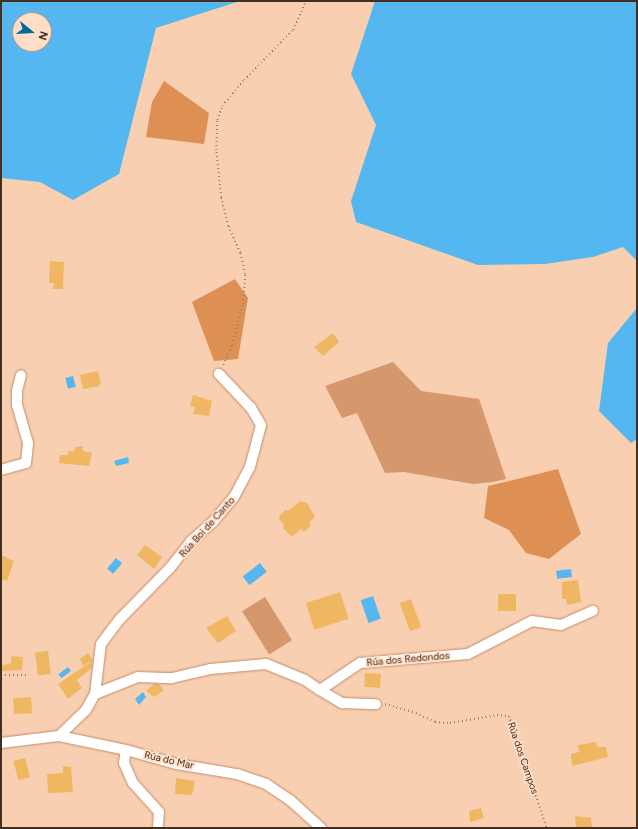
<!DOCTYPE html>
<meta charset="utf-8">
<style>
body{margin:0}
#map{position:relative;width:638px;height:829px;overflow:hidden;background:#f9cfb1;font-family:Figtree,sans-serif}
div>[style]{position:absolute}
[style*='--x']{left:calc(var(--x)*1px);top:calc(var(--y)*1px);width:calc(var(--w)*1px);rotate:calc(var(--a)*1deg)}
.green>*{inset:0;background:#d5986c;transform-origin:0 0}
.forest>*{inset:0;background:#de8f53}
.water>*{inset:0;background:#55b7ef;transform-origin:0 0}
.building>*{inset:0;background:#efb761;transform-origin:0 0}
.path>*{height:1.5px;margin-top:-0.75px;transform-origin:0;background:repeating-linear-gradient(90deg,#9c7d67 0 1px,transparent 0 4px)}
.roads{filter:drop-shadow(0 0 1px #c08e6b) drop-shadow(0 0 1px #c08e6b)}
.minor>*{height:10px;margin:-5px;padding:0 5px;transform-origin:5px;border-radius:5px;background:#fff}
span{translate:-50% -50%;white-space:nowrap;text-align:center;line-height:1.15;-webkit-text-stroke:3.5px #ffdec8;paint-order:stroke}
.street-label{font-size:10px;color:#432f20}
.frame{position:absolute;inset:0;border:2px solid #432f20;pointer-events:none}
.north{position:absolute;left:12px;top:12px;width:40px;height:40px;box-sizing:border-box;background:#ffdec8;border:1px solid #b49885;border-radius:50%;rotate:108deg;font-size:11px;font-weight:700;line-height:16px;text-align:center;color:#432f20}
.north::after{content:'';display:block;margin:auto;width:14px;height:18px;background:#016b98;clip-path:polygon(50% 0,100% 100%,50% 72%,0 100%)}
</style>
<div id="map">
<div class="green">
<i style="clip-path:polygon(393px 362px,421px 391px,479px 399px,506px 479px,493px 482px,473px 484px,404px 472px,385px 473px,357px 413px,342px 418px,325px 386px)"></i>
<i style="left:265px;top:597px;width:51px;height:27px;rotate:58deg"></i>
</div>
<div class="forest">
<i style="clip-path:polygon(164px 81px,209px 113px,204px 144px,146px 137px,152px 102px)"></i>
<i style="clip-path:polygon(235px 279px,248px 298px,238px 359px,214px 361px,192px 302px)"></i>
<i style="clip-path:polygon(558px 469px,581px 534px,549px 559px,526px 553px,509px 530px,484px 518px,488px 486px)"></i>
</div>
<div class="water">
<i style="clip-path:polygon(evenodd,1px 1px,240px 1px,156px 28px,119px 174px,73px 200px,40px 182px,1px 178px,1px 1px,20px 20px,44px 20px,44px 44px,20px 44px,20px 20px)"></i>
<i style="clip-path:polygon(375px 1px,637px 1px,637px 261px,623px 247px,593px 257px,545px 264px,478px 265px,356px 222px,351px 201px,376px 125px,351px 74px)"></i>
<i style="clip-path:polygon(637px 308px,637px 439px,631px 443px,599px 411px,608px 343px)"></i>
<i style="left:73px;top:376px;width:11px;height:8px;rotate:75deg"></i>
<i style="clip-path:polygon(128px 457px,129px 463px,116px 466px,114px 461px)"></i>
<i style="left:116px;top:558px;width:8px;height:14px;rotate:40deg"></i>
<i style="left:260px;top:563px;width:11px;height:22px;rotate:52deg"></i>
<i style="left:571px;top:569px;width:8px;height:15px;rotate:83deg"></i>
<i style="left:373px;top:596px;width:24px;height:13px;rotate:71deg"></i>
<i style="left:68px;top:667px;width:5px;height:12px;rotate:53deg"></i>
<i style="clip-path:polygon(143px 692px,146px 697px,139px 705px,135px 699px)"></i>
</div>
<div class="building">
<i style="clip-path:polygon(50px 261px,64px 262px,63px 289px,53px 289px,54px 283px,49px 283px)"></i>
<i style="clip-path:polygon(333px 333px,339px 342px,323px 356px,314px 347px)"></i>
<i style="clip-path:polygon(98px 371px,101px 383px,99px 384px,100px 386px,83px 389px,80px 375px)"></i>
<i style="clip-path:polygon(193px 395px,212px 401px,209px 416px,193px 414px,195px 407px,190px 406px)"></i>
<i style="clip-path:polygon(83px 446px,83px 451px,92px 453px,89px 466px,59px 463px,60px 455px,68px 455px,68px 451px,74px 451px,75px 447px)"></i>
<i style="clip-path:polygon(300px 501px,307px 503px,315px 517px,309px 523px,311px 525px,304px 532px,301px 529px,292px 537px,283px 528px,284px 524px,279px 519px,280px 515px,285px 510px,288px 511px)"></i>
<i style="clip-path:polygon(145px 545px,162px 557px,154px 569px,137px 555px)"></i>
<i style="clip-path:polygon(1px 555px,14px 561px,7px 581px,1px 579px)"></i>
<i style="clip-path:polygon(578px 580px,581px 602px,567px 605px,566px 599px,562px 599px,562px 582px)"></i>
<i style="left:340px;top:592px;width:28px;height:36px;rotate:72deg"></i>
<i style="left:516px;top:594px;width:17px;height:18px;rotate:90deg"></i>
<i style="left:411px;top:599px;width:30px;height:12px;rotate:70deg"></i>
<i style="clip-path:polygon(227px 616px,236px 631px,218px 643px,206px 628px)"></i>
<i style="left:48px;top:651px;width:23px;height:13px;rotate:83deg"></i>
<i style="clip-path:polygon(88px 653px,93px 660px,83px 666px,80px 659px)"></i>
<i style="clip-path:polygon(11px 656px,23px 657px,22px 670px,1px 671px,1px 666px,11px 663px)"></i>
<i style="clip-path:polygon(92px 661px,92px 668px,77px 680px,82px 688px,68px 699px,58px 684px)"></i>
<i style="left:381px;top:674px;width:14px;height:16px;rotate:94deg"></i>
<i style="clip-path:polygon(154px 684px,159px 684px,164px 690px,154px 697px,146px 691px)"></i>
<i style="left:31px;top:697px;width:16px;height:18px;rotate:86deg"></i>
<i style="clip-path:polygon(596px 742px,597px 747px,606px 747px,608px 757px,572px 766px,571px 754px,579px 752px,578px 745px)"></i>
<i style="left:25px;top:758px;width:20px;height:12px;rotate:75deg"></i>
<i style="clip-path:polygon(63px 766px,71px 767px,73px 792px,48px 793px,47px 774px,63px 773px)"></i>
<i style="clip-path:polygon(176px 778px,195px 781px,192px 795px,175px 794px)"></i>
<i style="clip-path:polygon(481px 808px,484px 818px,470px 822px,469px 811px)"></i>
<i style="clip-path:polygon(575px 816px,591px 818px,592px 828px,576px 828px)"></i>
</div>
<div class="path">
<i style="--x:223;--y:365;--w:22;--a:-66"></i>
<i style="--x:232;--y:345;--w:42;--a:-75"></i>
<i style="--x:243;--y:304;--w:30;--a:-86"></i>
<i style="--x:245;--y:274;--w:22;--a:-103"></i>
<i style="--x:240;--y:253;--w:30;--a:-114"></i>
<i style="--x:228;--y:226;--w:30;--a:-104"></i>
<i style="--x:221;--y:197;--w:47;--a:-96.1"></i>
<i style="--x:216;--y:150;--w:30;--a:-88"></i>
<i style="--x:217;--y:120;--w:15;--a:-70"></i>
<i style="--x:222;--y:106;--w:34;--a:-50"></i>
<i style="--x:244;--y:80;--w:70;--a:-45.6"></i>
<i style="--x:293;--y:30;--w:32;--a:-66"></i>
<i style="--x:1;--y:675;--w:26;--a:0"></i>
<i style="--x:385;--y:704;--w:32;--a:16"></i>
<i style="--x:416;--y:713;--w:21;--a:25"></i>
<i style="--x:435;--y:722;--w:15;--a:4"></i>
<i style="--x:450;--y:723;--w:48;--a:-9.7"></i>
<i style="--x:497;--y:715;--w:12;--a:5"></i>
<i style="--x:509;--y:716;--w:118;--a:71.3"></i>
</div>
<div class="roads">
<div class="minor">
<i style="--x:1;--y:470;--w:26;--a:-16"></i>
<i style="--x:26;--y:463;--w:20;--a:-84"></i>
<i style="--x:28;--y:443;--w:40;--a:-106"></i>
<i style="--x:17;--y:405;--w:14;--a:-90"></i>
<i style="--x:17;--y:391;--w:16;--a:-76"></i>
<i style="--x:320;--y:690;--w:26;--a:31"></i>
<i style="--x:342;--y:703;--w:34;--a:2"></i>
<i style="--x:95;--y:694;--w:50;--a:-83.2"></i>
<i style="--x:101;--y:644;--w:31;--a:-53"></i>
<i style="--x:120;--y:619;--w:71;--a:-45.6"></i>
<i style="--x:170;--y:568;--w:34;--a:-52"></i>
<i style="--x:191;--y:541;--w:28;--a:-41"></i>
<i style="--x:212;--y:523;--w:34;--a:-50"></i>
<i style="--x:234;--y:497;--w:34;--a:-62"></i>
<i style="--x:250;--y:467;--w:43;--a:-75.3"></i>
<i style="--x:261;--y:425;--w:20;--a:-120"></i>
<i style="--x:251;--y:408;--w:47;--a:-133.3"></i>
<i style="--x:59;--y:736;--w:37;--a:-44"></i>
<i style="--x:86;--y:710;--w:18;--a:-61"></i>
<i style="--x:95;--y:694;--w:46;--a:-21.6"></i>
<i style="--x:138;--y:677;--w:34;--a:2"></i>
<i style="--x:172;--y:678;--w:39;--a:-13"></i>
<i style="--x:210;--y:669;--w:56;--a:-5.1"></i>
<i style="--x:266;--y:664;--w:42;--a:22.3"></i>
<i style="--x:305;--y:680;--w:18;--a:34"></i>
<i style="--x:320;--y:690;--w:48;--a:-34"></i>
<i style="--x:360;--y:663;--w:108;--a:-4.8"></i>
<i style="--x:468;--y:654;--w:72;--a:-27.3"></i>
<i style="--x:532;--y:621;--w:29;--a:8"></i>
<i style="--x:561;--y:625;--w:35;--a:-24"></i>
<i style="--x:1;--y:743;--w:58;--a:-6.9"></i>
<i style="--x:59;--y:736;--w:68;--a:11.8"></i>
<i style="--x:126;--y:750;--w:53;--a:15.4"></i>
<i style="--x:177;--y:764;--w:61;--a:9.5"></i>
<i style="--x:237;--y:774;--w:31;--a:19"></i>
<i style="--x:266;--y:784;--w:29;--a:34"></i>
<i style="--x:290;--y:800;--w:42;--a:42.1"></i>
<i style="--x:126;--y:750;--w:13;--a:99"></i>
<i style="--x:124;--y:763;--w:22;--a:66"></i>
<i style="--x:133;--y:783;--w:39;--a:48"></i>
<i style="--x:159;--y:812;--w:16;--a:94"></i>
</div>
</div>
<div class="street-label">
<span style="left:207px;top:527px;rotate:-48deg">Rúa Boi de Canto</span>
<span style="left:408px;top:659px;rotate:-5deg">Rúa dos Redondos</span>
<span style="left:523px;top:758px;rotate:71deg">Rúa dos Campos</span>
<span style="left:169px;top:760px;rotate:13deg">Rúa do Mar</span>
</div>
<div class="frame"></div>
<div class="north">N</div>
</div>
